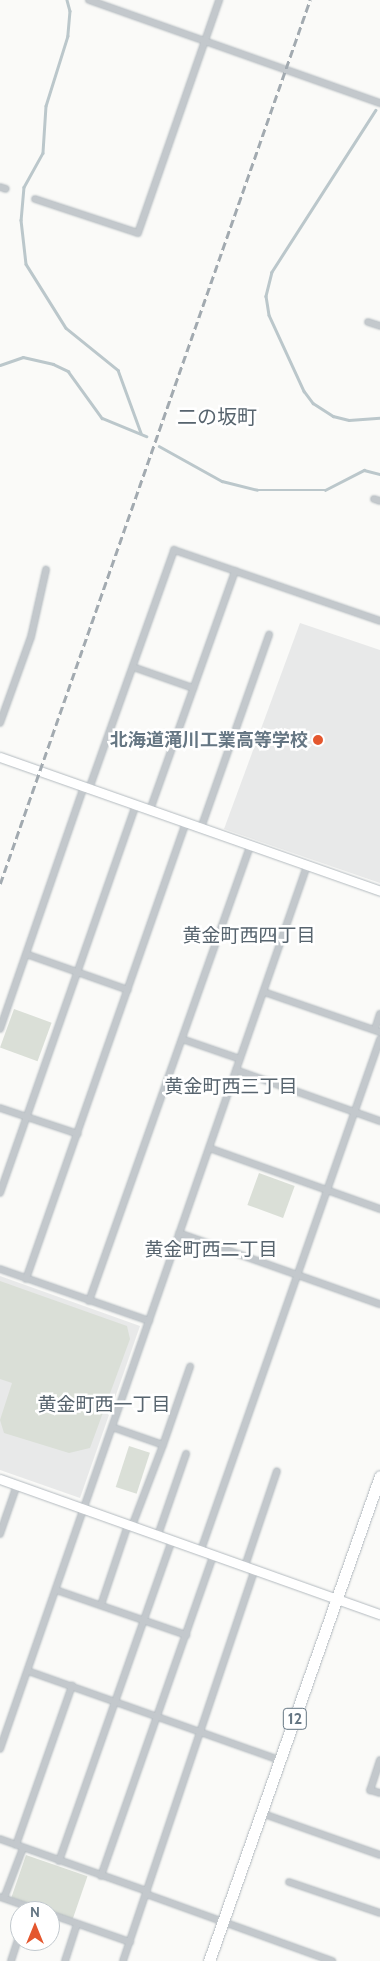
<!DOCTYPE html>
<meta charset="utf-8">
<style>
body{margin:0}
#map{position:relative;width:380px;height:1961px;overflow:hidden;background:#fafaf8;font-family:Cabin,"Noto Sans JP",sans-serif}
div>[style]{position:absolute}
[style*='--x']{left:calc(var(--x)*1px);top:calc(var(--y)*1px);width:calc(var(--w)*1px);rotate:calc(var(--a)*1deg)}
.built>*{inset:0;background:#e8e9e9}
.green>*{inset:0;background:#dadfd7;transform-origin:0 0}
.stream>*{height:2.5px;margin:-1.25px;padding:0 1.25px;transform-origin:1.25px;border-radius:1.25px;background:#bbc7cb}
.roads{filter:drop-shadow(0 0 1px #b3babf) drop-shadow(0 0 1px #b3babf)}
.street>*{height:6px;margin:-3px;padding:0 3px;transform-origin:3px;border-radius:3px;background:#c3c8cc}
.secondary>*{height:9px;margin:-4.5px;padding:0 4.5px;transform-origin:4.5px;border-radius:4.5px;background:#fff}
.highway>*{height:11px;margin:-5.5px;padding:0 5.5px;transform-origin:5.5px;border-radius:5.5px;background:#fff}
.rail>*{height:2.5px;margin-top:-1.25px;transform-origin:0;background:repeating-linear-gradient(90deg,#a2aab0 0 8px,transparent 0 12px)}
.dots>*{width:14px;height:14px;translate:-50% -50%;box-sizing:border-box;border:2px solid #fff;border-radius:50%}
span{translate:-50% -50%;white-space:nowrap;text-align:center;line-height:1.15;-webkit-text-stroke:5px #fff;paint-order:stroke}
.shield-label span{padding:1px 4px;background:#fff;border:1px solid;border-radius:4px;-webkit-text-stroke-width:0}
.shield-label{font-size:16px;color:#657683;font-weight:700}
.poi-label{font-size:18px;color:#657683;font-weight:700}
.right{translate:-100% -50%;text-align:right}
.neighbourhood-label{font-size:19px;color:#57646e}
.quarter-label{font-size:20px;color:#57646e}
.north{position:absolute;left:10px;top:1901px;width:50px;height:50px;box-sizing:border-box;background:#fff;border:1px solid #c1c8cd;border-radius:50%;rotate:0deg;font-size:14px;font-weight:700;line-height:20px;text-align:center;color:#657683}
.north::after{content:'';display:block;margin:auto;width:18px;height:22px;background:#e4572e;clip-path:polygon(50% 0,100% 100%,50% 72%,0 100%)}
</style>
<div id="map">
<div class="built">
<i style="clip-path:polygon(300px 623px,380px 650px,380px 883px,224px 829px)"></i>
<i style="clip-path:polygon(0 1276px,140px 1326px,80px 1498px,0 1470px)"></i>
</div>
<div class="green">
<i style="left:14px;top:1009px;width:40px;height:41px;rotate:20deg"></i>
<i style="left:259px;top:1173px;width:38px;height:34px;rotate:20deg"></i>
<i style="clip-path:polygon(0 1281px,127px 1326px,130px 1339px,90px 1448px,69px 1453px,4px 1433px,0 1420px,12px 1383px,0 1379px)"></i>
<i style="left:129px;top:1446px;width:22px;height:43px;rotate:18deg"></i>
<i style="left:26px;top:1855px;width:65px;height:45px;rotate:19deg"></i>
</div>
<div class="stream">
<i style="--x:67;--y:0;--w:11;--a:75"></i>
<i style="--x:70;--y:11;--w:25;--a:95"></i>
<i style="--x:68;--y:36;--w:73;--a:107.4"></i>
<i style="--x:46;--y:106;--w:47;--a:93.7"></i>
<i style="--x:43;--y:153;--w:39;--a:119"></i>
<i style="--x:24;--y:187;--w:33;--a:95"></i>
<i style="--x:21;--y:220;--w:44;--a:83.5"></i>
<i style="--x:26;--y:264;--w:75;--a:58"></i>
<i style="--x:66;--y:328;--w:67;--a:38.9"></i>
<i style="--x:118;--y:370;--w:67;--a:69.9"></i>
<i style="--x:376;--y:110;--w:193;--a:122.7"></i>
<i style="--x:272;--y:272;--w:25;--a:104"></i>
<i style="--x:266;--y:296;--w:19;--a:81"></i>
<i style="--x:269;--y:315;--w:84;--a:65.3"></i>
<i style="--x:304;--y:391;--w:15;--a:53"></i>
<i style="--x:313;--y:403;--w:24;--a:33"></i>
<i style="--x:333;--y:416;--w:16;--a:14"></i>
<i style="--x:349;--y:420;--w:31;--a:-4"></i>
<i style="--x:0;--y:365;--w:24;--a:-19"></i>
<i style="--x:23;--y:357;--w:31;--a:13"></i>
<i style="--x:53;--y:364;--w:17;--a:25"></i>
<i style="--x:68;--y:371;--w:58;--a:54.1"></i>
<i style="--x:102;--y:418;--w:48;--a:22.2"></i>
<i style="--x:159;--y:446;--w:72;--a:29.1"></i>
<i style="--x:222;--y:481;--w:36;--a:14"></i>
<i style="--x:257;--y:490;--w:68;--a:0"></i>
<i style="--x:325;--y:490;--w:44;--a:-27.1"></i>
<i style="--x:364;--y:470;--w:16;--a:14"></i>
</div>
<div class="roads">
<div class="street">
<i style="--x:89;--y:0;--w:309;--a:19.5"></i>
<i style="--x:0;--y:187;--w:6;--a:18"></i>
<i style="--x:35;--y:199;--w:108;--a:18.3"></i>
<i style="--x:138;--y:233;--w:247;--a:-70.8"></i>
<i style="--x:368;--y:322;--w:13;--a:18"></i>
<i style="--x:374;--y:499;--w:6;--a:18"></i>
<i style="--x:133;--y:667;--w:64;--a:19.3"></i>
<i style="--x:0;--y:723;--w:91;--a:-70.2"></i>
<i style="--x:31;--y:637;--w:69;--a:-77.4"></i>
<i style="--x:89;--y:789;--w:254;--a:-70.4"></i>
<i style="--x:174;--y:550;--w:218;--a:19"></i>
<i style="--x:150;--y:810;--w:254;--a:-70.4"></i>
<i style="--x:201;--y:828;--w:205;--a:-70.6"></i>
<i style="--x:26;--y:954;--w:108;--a:19.4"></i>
<i style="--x:264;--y:992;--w:123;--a:19"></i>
<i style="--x:0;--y:1029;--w:256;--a:-70.9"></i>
<i style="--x:375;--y:1029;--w:16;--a:-72"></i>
<i style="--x:182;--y:1039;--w:61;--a:19"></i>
<i style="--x:236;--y:1070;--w:153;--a:19.5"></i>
<i style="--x:0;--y:1108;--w:82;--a:18.4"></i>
<i style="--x:209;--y:1148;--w:182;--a:19.6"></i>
<i style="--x:0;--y:1193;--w:411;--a:-70.7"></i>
<i style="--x:179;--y:1233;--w:213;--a:19.5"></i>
<i style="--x:0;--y:1269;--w:158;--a:19.2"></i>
<i style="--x:26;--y:1279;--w:483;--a:-70.7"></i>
<i style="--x:89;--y:1301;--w:483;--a:-70.5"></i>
<i style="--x:112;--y:1427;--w:54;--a:19.4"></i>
<i style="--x:163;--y:1445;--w:87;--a:110.9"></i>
<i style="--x:163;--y:1445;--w:83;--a:-70.9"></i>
<i style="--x:0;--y:1534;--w:52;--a:-70.9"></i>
<i style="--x:158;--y:1535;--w:86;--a:-70.9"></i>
<i style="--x:201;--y:1550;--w:541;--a:-70.69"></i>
<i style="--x:245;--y:1566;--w:100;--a:-71.4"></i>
<i style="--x:56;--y:1590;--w:138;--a:19.1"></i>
<i style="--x:101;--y:1605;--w:84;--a:-71.4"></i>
<i style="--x:28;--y:1671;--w:267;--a:19.5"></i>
<i style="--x:0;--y:1749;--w:935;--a:-70.83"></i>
<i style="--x:380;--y:1760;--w:32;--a:108"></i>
<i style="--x:370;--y:1790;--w:10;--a:17"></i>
<i style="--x:261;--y:1813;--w:126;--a:19.4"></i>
<i style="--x:0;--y:1839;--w:156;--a:19.5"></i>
<i style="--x:16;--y:1845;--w:169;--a:-70.6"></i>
<i style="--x:59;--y:1861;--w:340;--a:-70.6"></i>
<i style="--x:101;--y:1876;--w:341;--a:-70.7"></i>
<i style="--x:289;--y:1882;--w:96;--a:18.8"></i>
<i style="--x:146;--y:1894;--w:198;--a:19.8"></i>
<i style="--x:0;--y:1897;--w:31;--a:19"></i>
<i style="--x:29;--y:1907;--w:4;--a:104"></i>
<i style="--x:4;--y:1898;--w:53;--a:-69.2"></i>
<i style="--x:29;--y:1907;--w:12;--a:20"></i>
<i style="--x:50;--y:1914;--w:85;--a:19.3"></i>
<i style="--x:11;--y:1961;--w:28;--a:-72"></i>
<i style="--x:65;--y:1961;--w:39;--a:-72"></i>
<i style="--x:123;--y:1961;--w:414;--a:-71.4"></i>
</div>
<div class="secondary">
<i style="--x:0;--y:757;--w:403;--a:19.4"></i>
<i style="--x:0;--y:1479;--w:403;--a:19.6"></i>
</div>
<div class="highway">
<i style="--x:209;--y:1961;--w:514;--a:-70.58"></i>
</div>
</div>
<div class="rail">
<i style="--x:0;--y:884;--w:937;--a:-70.68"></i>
</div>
<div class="dots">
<i style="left:318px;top:740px;background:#e4572e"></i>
</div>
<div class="shield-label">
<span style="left:295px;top:1719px">12</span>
</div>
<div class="poi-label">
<span class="right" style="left:308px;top:740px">北海道滝川工業高等学校</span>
</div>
<div class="neighbourhood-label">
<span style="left:249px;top:936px">黄金町西四丁目</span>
<span style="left:231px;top:1087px">黄金町西三丁目</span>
<span style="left:211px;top:1250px">黄金町西二丁目</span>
<span style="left:104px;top:1405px">黄金町西一丁目</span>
</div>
<div class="quarter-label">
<span style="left:217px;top:417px">二の坂町</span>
</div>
<div class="north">N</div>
</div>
